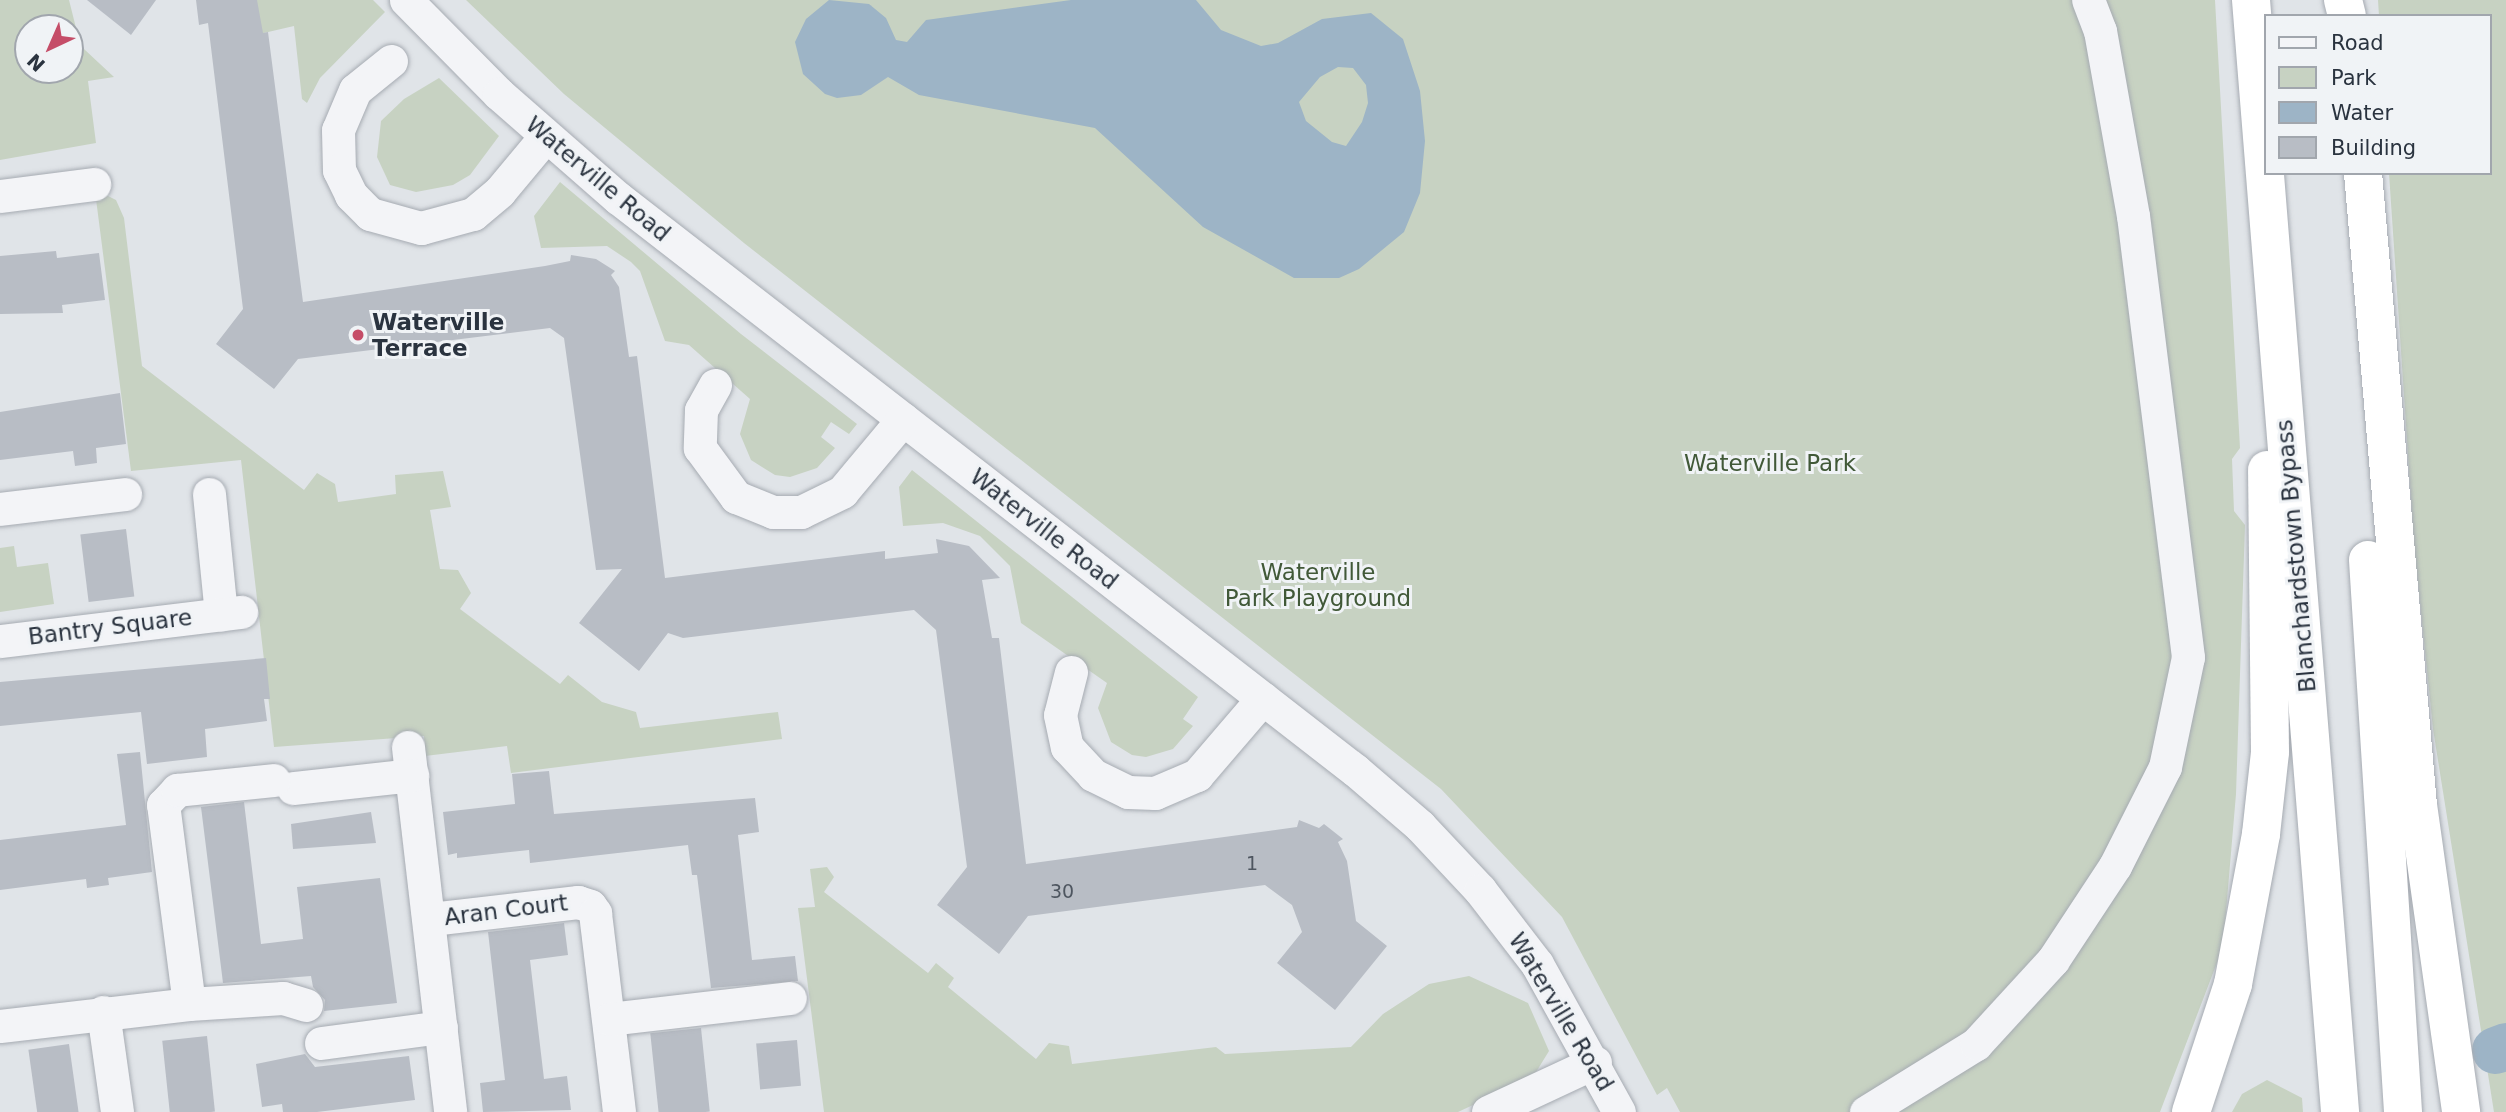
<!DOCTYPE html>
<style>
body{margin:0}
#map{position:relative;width:2506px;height:1112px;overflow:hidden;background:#e0e4e8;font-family:"DejaVu Sans",sans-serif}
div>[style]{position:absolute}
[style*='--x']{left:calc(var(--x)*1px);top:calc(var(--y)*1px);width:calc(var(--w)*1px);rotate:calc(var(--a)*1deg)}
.green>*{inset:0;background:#c7d2c2}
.water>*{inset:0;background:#9db4c6}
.river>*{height:47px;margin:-23.5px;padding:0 23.5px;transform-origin:23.5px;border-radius:23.5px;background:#9db4c6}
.building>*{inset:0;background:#b8bdc5;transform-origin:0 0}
.roads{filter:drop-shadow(0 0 2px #a6abb2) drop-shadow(0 0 2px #a6abb2)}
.minor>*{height:33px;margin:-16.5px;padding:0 16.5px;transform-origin:16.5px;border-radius:16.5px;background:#f3f4f7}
.highway>*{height:38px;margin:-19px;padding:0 19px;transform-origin:19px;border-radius:19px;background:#fff}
.dots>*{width:19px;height:19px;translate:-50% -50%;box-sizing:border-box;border:4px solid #f0f3f6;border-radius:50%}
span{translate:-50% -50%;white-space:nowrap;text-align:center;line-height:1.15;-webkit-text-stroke:6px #f0f3f6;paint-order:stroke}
.number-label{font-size:19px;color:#4e5660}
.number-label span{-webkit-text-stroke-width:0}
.street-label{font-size:23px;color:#2a333f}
.poi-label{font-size:23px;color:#2a333f;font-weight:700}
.left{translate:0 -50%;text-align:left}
.park-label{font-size:23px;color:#415938}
.legend{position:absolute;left:2264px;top:14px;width:228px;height:161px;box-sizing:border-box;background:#f0f3f6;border:2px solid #a1a6ad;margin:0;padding:9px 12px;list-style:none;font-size:21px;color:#2a333f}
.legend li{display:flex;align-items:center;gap:14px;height:35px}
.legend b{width:35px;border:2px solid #a1a6ad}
.north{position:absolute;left:14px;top:14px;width:70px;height:70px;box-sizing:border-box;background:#f0f3f6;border:2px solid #a1a6ad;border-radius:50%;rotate:224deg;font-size:19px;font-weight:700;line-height:28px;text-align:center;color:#2a333f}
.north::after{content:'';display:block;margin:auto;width:24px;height:32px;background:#c54d68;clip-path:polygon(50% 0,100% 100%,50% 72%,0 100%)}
</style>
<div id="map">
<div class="green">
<i style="clip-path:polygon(evenodd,0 0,69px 0,76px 28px,70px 36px,114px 77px,88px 81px,96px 143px,0 160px,0 0,28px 28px,70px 28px,70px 70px,28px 70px,28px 28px)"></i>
<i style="clip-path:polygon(257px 0,373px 0,385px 12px,320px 78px,307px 103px,302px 99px,294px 26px,251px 36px)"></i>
<i style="clip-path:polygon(466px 0,2215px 0,2240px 448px,2232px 459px,2234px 511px,2245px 525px,2236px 794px,2223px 947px,2160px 1112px,1680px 1112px,1667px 1088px,1657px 1095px,1562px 917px,1441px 789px,744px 243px,564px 94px)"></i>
<i style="clip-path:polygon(2378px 0,2506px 0,2506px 1112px,2494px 1112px,2433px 729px,2414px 544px,2389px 173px,2490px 173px,2490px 16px,2379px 16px)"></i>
<i style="clip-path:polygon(439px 78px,499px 136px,470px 175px,453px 185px,416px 192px,390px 185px,377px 157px,381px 121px,404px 99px)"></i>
<i style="clip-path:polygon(560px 182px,741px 334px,857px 424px,849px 434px,831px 422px,821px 437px,835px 448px,817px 468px,790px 477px,775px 475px,751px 460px,740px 434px,750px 399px,689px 345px,665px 341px,640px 271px,631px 262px,607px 246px,541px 248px,534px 216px)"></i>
<i style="clip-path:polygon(108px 196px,116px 200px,124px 218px,142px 366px,304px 490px,317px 473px,335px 484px,338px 502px,396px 494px,395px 475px,443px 471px,451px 507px,430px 510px,440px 569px,458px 570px,471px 593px,460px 609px,560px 684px,568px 675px,602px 702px,636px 712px,640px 728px,778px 712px,782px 739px,511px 773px,507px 746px,425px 756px,424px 736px,274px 747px,241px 460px,131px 471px,96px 199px)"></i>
<i style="clip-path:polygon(912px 470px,1198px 697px,1183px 719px,1193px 726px,1173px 749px,1146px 757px,1132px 755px,1111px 742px,1098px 708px,1107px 683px,1021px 623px,1010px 566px,980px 536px,943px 523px,903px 526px,899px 487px)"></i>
<i style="clip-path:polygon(14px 546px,17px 567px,48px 563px,54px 604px,0 612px,0 548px)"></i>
<i style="clip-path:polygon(827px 867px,834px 877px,824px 892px,928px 973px,936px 963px,954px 978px,948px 987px,1036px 1059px,1049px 1043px,1069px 1046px,1072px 1064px,1216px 1047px,1225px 1054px,1351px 1047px,1383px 1014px,1429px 984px,1469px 976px,1528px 1003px,1549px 1051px,1533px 1077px,1458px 1112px,824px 1112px,798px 908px,815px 907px,810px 869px)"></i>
<i style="clip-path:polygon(2267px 1080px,2302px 1098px,2303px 1112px,2232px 1112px,2242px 1094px)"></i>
</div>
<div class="water">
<i style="clip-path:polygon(evenodd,829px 0,869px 4px,886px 18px,896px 40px,907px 42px,926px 20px,1071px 0,1196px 0,1221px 30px,1261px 46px,1278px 43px,1322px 19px,1371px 13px,1403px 39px,1420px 91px,1425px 141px,1420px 193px,1404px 232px,1359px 269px,1339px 278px,1294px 278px,1203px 227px,1095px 128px,919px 95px,888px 77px,861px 95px,837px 98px,825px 94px,803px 74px,795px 42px,806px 19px,829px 0,1338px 67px,1353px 68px,1366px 85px,1368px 103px,1362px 122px,1346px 146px,1332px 142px,1306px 121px,1299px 102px,1320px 77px,1338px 67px)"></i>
</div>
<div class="river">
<i style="--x:2495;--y:1050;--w:12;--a:-20"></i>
</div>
<div class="building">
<i style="clip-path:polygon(87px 0,156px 0,131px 35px)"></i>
<i style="clip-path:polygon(196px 0,257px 0,263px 33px,268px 32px,303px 302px,545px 266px,570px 261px,571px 255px,596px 259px,615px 271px,611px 275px,619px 287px,629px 357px,637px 356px,665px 578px,885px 551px,885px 559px,938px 553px,936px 539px,969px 546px,1000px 578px,982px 580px,992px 638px,999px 638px,1026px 864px,1297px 827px,1299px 820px,1319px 828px,1324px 824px,1343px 839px,1338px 842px,1347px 861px,1356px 921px,1387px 946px,1335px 1010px,1277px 963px,1302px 932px,1292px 905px,1265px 885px,1028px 916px,999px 954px,937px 905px,967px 867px,936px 630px,914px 610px,683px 638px,668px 633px,639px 671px,579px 623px,622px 569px,596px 570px,564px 338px,550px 328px,298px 359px,274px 389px,216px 344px,243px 309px,208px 23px,199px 25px)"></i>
<i style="clip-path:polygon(56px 251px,57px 258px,99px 253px,105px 300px,62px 305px,63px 313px,0 314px,0 256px)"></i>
<i style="clip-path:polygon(120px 393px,126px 444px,96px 448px,97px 463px,75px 466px,73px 451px,0 460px,0 412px)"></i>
<i style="left:126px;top:529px;width:68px;height:46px;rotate:83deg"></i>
<i style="clip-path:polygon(266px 658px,270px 699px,264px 699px,267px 721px,205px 729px,207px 757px,147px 764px,141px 712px,0 726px,0 682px)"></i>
<i style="clip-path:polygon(140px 752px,152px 872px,108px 878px,109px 885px,87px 888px,86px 879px,0 890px,0 840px,126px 825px,117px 754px)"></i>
<i style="clip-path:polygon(549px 771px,554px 814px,755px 798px,759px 832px,738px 835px,752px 960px,795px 956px,798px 981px,711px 988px,697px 875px,692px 875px,688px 845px,530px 863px,529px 850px,457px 858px,457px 853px,448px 855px,443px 812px,515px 804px,512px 774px)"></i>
<i style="clip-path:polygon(244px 802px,261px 944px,303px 939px,297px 887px,380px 878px,397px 1003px,324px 1011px,325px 1000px,313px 987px,311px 976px,223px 983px,201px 807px)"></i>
<i style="clip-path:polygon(371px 812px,376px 843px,293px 849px,291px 824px)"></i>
<i style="clip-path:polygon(564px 923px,568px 955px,530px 960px,544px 1079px,567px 1076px,571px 1110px,483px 1112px,480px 1083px,505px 1080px,488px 932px)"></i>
<i style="left:701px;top:1028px;width:84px;height:51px;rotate:84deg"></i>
<i style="left:207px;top:1036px;width:76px;height:45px;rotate:84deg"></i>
<i style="left:797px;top:1040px;width:46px;height:41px;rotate:85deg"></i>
<i style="left:69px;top:1044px;width:69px;height:41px;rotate:82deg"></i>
<i style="clip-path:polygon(305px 1054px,315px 1067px,409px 1056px,415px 1100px,317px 1112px,283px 1112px,282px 1104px,262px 1107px,256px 1064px)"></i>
</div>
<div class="roads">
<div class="minor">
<i style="--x:406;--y:0;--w:132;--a:45.3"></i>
<i style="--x:499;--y:94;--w:158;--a:41.2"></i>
<i style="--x:618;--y:198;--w:933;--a:37.82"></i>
<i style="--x:1355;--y:770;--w:86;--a:40.7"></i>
<i style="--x:1420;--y:826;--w:88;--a:46.8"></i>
<i style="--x:1480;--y:890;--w:93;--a:52.4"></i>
<i style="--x:1537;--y:964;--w:169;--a:61"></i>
<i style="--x:391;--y:61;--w:46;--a:141.1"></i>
<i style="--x:355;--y:90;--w:43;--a:113"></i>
<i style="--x:338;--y:130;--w:40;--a:88.6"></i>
<i style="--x:339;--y:170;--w:28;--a:64"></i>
<i style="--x:351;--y:195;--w:27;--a:45"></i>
<i style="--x:370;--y:214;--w:53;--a:15.4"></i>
<i style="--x:421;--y:228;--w:54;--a:-15.1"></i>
<i style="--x:473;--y:214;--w:35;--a:-40"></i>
<i style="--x:500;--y:191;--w:70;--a:-50.2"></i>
<i style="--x:0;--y:196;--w:95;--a:-7.3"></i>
<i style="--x:715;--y:385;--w:29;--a:119"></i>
<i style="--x:701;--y:410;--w:38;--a:92"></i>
<i style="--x:700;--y:448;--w:61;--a:53.7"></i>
<i style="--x:736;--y:497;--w:40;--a:22"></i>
<i style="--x:773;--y:512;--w:28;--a:0"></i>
<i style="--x:801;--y:512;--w:46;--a:-26"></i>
<i style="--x:842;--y:492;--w:95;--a:-50.1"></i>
<i style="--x:209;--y:494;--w:121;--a:84.3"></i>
<i style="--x:0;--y:509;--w:126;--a:-6.8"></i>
<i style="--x:0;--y:641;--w:243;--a:-6.9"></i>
<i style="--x:1071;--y:672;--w:44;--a:104.3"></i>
<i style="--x:1060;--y:715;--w:33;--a:78"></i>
<i style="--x:1067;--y:747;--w:38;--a:47"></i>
<i style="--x:1093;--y:775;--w:39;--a:26"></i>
<i style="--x:1128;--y:792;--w:27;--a:2"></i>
<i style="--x:1155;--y:793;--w:46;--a:-23.2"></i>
<i style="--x:1197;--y:775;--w:101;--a:-49.4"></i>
<i style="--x:408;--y:747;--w:367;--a:83.4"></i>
<i style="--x:293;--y:788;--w:120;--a:-6.2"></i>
<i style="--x:431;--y:919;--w:148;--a:-6.6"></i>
<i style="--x:578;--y:902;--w:13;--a:18"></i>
<i style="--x:590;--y:906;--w:9;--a:54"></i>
<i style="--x:595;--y:913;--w:200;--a:83.1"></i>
<i style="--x:189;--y:1004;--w:201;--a:-97.4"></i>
<i style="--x:163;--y:805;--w:21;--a:-47"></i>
<i style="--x:177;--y:790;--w:97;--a:-5.9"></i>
<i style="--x:103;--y:1012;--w:101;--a:82"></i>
<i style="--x:609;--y:1019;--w:182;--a:-6.6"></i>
<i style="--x:0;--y:1026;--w:190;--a:-6.6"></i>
<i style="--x:189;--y:1004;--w:94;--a:-3.7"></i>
<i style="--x:283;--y:998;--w:24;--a:17"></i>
<i style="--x:321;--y:1043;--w:121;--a:-7.6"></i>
<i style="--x:1488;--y:1112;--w:118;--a:-25"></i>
<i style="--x:1866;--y:1112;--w:129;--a:-31.7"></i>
<i style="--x:1976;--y:1044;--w:114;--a:-47.5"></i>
<i style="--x:2053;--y:960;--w:113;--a:-56.6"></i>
<i style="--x:2115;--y:866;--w:111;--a:-63.2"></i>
<i style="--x:2165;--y:767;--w:112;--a:-78.2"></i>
<i style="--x:2188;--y:657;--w:444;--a:-97.1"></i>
<i style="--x:2133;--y:216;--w:188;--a:-100.1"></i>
<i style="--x:2100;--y:31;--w:33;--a:-111"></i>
</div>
<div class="highway">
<i style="--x:2251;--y:0;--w:1116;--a:85.42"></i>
<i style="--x:2343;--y:0;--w:16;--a:76"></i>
<i style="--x:2363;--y:173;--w:634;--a:85.03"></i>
<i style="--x:2418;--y:805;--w:310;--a:82"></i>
<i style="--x:2368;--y:560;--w:553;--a:86.37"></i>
<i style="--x:2191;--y:1112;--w:135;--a:-71.8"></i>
<i style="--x:2233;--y:984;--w:153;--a:-79.4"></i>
<i style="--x:2261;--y:834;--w:82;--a:-83.7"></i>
<i style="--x:2270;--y:752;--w:282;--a:-90.6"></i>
</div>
</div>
<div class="dots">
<i style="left:358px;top:335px;background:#c54d68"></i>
</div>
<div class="number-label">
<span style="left:1252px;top:864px">1</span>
<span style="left:1062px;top:892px">30</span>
</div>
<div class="street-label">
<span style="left:598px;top:179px;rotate:40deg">Waterville Road</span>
<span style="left:1044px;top:529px;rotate:38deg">Waterville Road</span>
<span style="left:2296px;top:556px;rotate:-95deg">Blanchardstown Bypass</span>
<span style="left:110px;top:627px;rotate:-7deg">Bantry Square</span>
<span style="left:506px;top:910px;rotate:-7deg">Aran Court</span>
<span style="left:1561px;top:1012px;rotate:59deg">Waterville Road</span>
</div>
<div class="poi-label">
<span class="left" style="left:372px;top:335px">Waterville<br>Terrace</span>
</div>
<div class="park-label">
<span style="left:1770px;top:463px">Waterville Park</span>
<span style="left:1318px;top:585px">Waterville<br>Park Playground</span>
</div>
<ul class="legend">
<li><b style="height:9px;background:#f3f4f7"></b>Road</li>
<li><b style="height:19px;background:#c7d2c2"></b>Park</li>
<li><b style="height:19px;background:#9db4c6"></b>Water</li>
<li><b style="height:19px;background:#b8bdc5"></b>Building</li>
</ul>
<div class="north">N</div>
</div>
